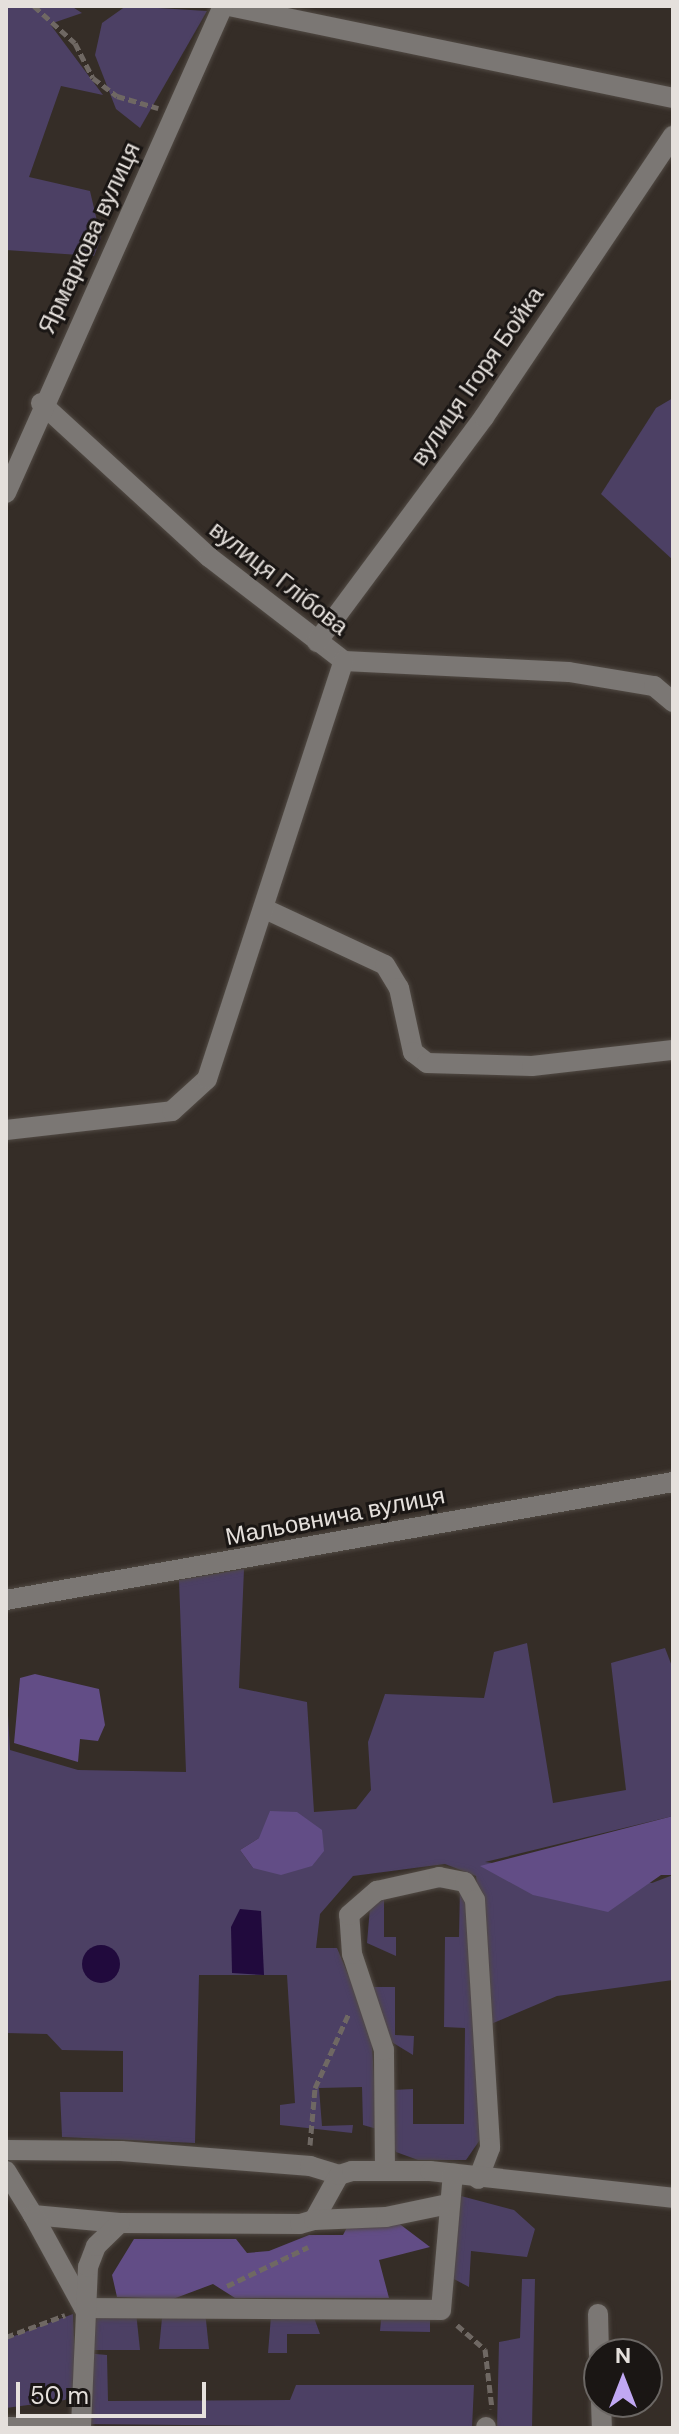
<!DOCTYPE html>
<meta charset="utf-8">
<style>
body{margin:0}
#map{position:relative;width:679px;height:2434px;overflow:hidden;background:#352d27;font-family:"DM Sans",sans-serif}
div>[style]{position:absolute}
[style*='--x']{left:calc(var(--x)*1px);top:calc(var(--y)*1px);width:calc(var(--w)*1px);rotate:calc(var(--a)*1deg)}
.green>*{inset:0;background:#4c4064}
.forest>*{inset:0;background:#624d86}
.water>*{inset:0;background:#210a3d}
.round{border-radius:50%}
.path>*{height:5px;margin-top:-2.5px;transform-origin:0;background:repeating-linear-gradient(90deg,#6f6863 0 8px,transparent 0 12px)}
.roads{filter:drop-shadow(0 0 2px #514a44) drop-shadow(0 0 2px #514a44)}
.minor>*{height:20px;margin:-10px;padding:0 10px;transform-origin:10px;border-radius:10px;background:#7b7774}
span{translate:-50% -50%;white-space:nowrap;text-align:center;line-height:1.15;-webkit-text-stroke:6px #1a1614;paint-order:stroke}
.street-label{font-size:24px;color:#e5e0dc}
.frame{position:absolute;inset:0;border:8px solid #e5e0dc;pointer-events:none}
.north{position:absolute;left:583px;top:2338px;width:80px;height:80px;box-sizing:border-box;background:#1a1614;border:2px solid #6b6764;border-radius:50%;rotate:0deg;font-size:22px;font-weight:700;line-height:32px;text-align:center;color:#e5e0dc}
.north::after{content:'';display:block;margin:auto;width:28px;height:36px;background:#c1a8f3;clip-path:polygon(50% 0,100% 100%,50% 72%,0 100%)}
.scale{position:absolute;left:16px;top:2382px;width:190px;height:36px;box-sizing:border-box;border:4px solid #e5e0dc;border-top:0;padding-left:10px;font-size:24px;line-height:28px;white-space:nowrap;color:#e5e0dc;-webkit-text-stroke:6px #1a1614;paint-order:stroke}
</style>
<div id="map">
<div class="green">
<i style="clip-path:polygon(6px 6px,71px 6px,82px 13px,50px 24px,103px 95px,61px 86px,29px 177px,90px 191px,101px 238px,94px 256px,6px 250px)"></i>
<i style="clip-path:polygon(126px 6px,207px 11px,140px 128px,116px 109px,95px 55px,102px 23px)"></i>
<i style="clip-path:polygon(673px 398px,673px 560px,601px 494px,656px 408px)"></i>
<i style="clip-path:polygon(evenodd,244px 1569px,239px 1688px,307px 1702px,314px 1812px,356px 1809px,371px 1790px,368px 1742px,385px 1694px,484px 1698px,494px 1652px,527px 1643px,553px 1803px,626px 1790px,611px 1663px,665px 1648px,673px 1669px,673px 1816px,485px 1862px,652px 1883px,673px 1875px,673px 1980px,557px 1996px,491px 2024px,476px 1876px,445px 1864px,353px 1876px,320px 1914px,316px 1948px,337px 1948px,371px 2028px,377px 2129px,363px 2125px,362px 2087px,319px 2088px,322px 2126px,353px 2125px,352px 2133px,280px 2125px,280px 2105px,295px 2103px,287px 1975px,199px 1975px,195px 2143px,62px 2137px,60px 2092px,123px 2092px,123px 2051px,62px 2050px,47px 2034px,6px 2033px,6px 1680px,10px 1750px,78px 1770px,186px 1772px,179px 1580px,244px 1569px,259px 1838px,253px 1868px,240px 1850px,259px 1838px)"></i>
<i style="clip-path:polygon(434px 1879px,458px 1881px,468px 1892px,484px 2066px,484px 2134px,466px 2160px,418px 2160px,396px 2152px,391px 2141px,392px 2090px,413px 2089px,413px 2124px,464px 2124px,465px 2028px,444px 2027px,445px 1937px,459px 1937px,460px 1887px,434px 1888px)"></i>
<i style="clip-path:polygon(384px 1899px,384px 1937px,396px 1937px,396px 1956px,367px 1943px,370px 1907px)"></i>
<i style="clip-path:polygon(368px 1987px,395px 1987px,395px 2035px,414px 2036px,413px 2055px,390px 2041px)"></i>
<i style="clip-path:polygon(461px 2196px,514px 2210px,535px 2229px,527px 2257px,471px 2251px,469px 2287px,452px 2278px)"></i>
<i style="clip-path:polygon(522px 2279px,535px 2279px,532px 2428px,497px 2428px,499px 2342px,520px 2338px)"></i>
<i style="clip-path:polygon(105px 2311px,136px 2312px,140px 2350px,90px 2350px,93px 2319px)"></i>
<i style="clip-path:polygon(205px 2311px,209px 2349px,159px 2349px,162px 2318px)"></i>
<i style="clip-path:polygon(312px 2312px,320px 2334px,287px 2334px,287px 2353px,268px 2353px,271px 2316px)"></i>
<i style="clip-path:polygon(73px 2314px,76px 2390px,65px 2400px,6px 2408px,6px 2339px)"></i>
<i style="clip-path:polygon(430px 2317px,430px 2332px,380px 2331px,381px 2320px)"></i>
<i style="clip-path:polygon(85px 2353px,107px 2355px,108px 2401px,290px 2400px,296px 2385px,474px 2385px,472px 2428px,87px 2424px)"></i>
</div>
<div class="forest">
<i style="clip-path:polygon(35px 1674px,99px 1689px,105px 1725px,98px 1741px,80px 1739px,78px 1762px,14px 1743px,20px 1678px)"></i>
<i style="clip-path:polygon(270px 1811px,297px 1812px,322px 1830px,324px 1851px,312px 1866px,281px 1875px,253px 1868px,240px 1850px,259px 1838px)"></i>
<i style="clip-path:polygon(673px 1816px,673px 1875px,661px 1875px,608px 1912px,533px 1895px,480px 1866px)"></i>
<i style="clip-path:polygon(355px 2212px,397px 2222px,430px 2247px,379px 2260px,389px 2298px,235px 2298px,213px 2284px,173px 2299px,117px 2297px,112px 2275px,134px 2239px,236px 2239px,247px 2253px,269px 2251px,309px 2235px,343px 2235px)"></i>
</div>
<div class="water">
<i style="clip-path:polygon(240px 1909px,261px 1911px,264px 1975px,232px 1973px,231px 1927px)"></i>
<i class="round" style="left:82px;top:1945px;width:38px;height:38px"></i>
</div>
<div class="path">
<i style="--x:34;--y:6;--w:55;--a:42.1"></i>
<i style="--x:75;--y:43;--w:39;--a:63"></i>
<i style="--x:93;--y:78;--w:30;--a:37"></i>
<i style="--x:117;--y:96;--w:43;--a:16.3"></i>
<i style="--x:310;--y:2145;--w:57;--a:-85"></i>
<i style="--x:315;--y:2088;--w:82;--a:-65.6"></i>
<i style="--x:227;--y:2286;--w:90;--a:-25.7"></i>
<i style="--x:457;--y:2325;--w:37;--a:41"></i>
<i style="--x:485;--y:2349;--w:60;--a:83.3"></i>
<i style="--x:6;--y:2337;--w:63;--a:-20.4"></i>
</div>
<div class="roads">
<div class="minor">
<i style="--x:229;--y:6;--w:453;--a:11.7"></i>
<i style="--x:41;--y:403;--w:228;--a:42.5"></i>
<i style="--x:209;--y:557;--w:170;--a:37.6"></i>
<i style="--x:344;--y:661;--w:225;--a:2.8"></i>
<i style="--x:569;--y:672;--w:86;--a:9.4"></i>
<i style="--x:654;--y:686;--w:25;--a:40"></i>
<i style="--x:6;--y:493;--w:533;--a:-65.98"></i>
<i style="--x:317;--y:642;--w:280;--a:-53.4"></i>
<i style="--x:484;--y:417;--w:339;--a:-56.1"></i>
<i style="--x:265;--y:909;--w:132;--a:25"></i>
<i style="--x:385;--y:965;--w:27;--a:59"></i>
<i style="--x:399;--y:988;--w:66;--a:77.7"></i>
<i style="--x:413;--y:1052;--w:18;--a:38"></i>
<i style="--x:427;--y:1063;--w:105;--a:1.6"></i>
<i style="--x:532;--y:1066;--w:142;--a:-6.5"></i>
<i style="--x:6;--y:1130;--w:167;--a:-6.5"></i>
<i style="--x:172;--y:1111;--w:47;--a:-42.4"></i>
<i style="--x:207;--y:1079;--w:440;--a:-71.9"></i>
<i style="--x:6;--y:1600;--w:677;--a:-10.03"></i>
<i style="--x:6;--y:2150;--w:115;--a:0.5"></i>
<i style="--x:121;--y:2151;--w:190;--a:4.5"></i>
<i style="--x:310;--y:2166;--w:30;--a:17"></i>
<i style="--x:385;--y:2170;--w:120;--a:-90.5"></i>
<i style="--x:384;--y:2050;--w:101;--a:-108.4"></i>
<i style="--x:352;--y:1954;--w:39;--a:-94"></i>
<i style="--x:349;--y:1915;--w:37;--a:-41"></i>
<i style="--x:377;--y:1891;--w:64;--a:-12.7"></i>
<i style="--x:439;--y:1877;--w:26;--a:11"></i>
<i style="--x:465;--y:1882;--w:21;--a:61"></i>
<i style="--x:475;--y:1900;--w:248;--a:86.5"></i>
<i style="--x:490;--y:2148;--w:33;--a:111"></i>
<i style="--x:6;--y:2171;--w:52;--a:58.5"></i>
<i style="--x:33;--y:2215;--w:87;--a:5.3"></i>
<i style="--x:120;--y:2223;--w:180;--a:0.3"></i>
<i style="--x:300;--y:2224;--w:15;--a:-16"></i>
<i style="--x:314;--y:2220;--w:51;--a:-60.9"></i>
<i style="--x:339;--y:2175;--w:14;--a:-17"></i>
<i style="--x:352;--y:2171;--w:78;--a:0"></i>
<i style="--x:430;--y:2171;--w:244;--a:6.3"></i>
<i style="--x:33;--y:2215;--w:106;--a:61.3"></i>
<i style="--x:314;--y:2220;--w:72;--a:-2.4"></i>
<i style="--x:386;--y:2217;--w:63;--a:-11.8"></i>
<i style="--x:84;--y:2308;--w:357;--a:0.3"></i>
<i style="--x:441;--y:2310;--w:137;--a:-85"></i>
<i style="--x:598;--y:2314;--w:40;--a:88.6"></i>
<i style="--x:601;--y:2402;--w:26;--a:88"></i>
<i style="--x:6;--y:2427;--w:75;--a:0"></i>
<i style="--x:81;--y:2427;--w:160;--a:-87.5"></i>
<i style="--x:88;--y:2267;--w:22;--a:-69"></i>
<i style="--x:96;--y:2246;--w:33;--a:-44"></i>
<i style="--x:486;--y:2427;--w:1;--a:90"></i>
</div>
</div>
<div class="street-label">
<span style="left:89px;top:238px;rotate:-65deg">Ярмаркова вулиця</span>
<span style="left:477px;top:376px;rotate:-55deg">вулиця Ігоря Бойка</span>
<span style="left:279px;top:578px;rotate:38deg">вулиця Глібова</span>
<span style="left:335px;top:1516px;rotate:-11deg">Мальовнича вулиця</span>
</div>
<div class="frame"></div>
<div class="north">N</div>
<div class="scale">50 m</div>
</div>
